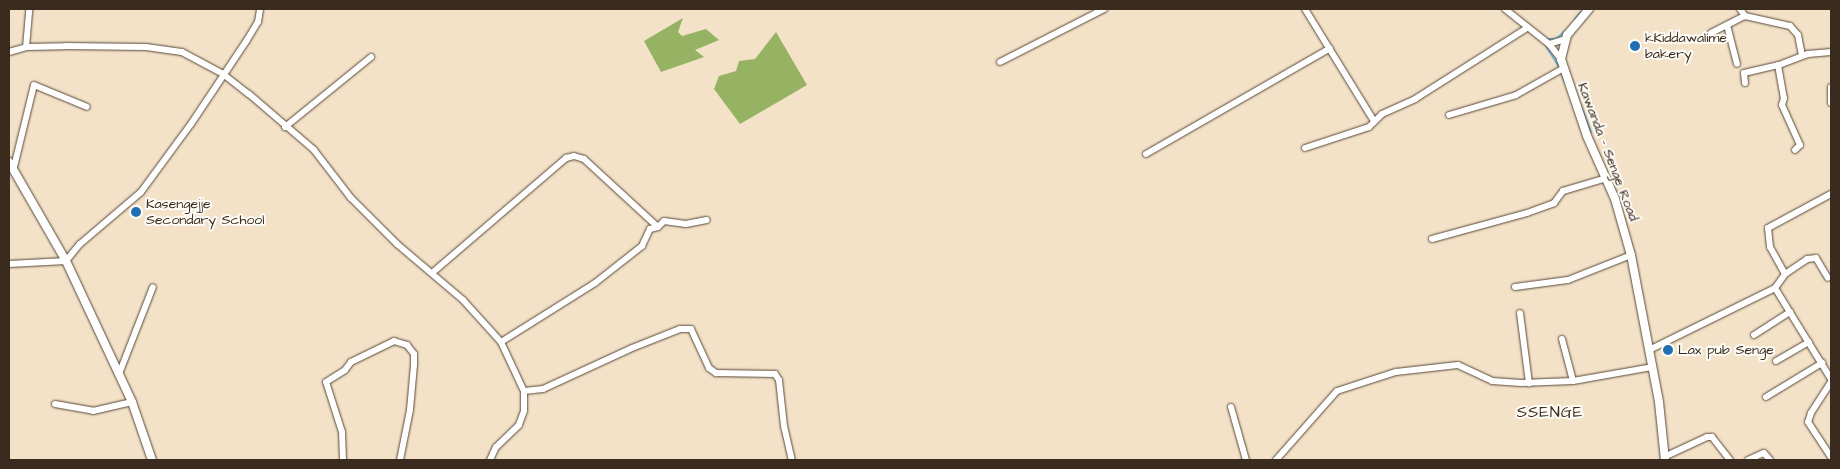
<!DOCTYPE html>
<style>
body{margin:0}
#map{position:relative;width:1840px;height:469px;overflow:hidden;background:#f3e2c7;font-family:"Architects Daughter",sans-serif}
div>[style]{position:absolute}
[style*='--x']{left:calc(var(--x)*1px);top:calc(var(--y)*1px);width:calc(var(--w)*1px);rotate:calc(var(--a)*1deg)}
.forest>*{inset:0;background:#96b263}
.stream>*{height:2px;margin:-1px;padding:0 1px;transform-origin:1px;border-radius:1px;background:#6cbce7}
.roads{filter:drop-shadow(0 0 1px #574637) drop-shadow(0 0 1px #574637)}
.minor>*{height:6px;margin:-3px;padding:0 3px;transform-origin:3px;border-radius:3px;background:#fff}
.tertiary>*{height:8px;margin:-4px;padding:0 4px;transform-origin:4px;border-radius:4px;background:#fff}
.dots>*{width:14px;height:14px;translate:-50% -50%;box-sizing:border-box;border:2px solid #fdfcf7;border-radius:50%}
span{translate:-50% -50%;white-space:nowrap;text-align:center;line-height:1.15;-webkit-text-stroke:4px #fdfcf7;paint-order:stroke}
.poi-label{font-size:14px;color:#3b2a1e}
.left{translate:0 -50%;text-align:left}
.street-label{font-size:14px;color:#3b2a1e}
.quarter-label{font-size:16px;color:#3b2a1e;letter-spacing:1px}
.frame{position:absolute;inset:0;border:10px solid #3b2a1e;pointer-events:none}
</style>
<div id="map">
<div class="forest">
<i style="clip-path:polygon(683px 18px,678px 32px,682px 36px,706px 29px,719px 40px,695px 50px,704px 57px,661px 72px,644px 41px)"></i>
<i style="clip-path:polygon(776px 32px,807px 85px,740px 124px,714px 89px,719px 76px,736px 71px,739px 61px,755px 59px)"></i>
</div>
<div class="stream">
<i style="--x:1575;--y:19;--w:13;--a:-48"></i>
<i style="--x:1547;--y:39;--w:9;--a:0"></i>
<i style="--x:1556;--y:39;--w:11;--a:-41"></i>
<i style="--x:1546;--y:46;--w:26;--a:58"></i>
<i style="--x:1561;--y:72;--w:12;--a:70"></i>
<i style="--x:1581;--y:106;--w:28;--a:69"></i>
</div>
<div class="roads">
<div class="minor">
<i style="--x:1305;--y:9;--w:132;--a:58.4"></i>
<i style="--x:1505;--y:9;--w:56;--a:38.5"></i>
<i style="--x:1549;--y:44;--w:19;--a:51"></i>
<i style="--x:1740;--y:9;--w:9;--a:54"></i>
<i style="--x:1745;--y:16;--w:46;--a:12.5"></i>
<i style="--x:1790;--y:26;--w:12;--a:48"></i>
<i style="--x:1798;--y:35;--w:21;--a:79"></i>
<i style="--x:1727;--y:25;--w:40;--a:75.6"></i>
<i style="--x:1711;--y:33;--w:38;--a:-27"></i>
<i style="--x:1549;--y:44;--w:17;--a:-17"></i>
<i style="--x:26;--y:47;--w:38;--a:-85"></i>
<i style="--x:9;--y:52;--w:18;--a:-16"></i>
<i style="--x:26;--y:47;--w:39;--a:-1"></i>
<i style="--x:65;--y:46;--w:81;--a:0.7"></i>
<i style="--x:146;--y:47;--w:36;--a:8"></i>
<i style="--x:182;--y:52;--w:47;--a:28.2"></i>
<i style="--x:223;--y:74;--w:33;--a:38"></i>
<i style="--x:249;--y:94;--w:86;--a:40.7"></i>
<i style="--x:314;--y:150;--w:61;--a:52.4"></i>
<i style="--x:351;--y:198;--w:65;--a:45"></i>
<i style="--x:397;--y:244;--w:87;--a:40.3"></i>
<i style="--x:463;--y:300;--w:57;--a:47.9"></i>
<i style="--x:501;--y:342;--w:54;--a:64.9"></i>
<i style="--x:524;--y:391;--w:20;--a:90"></i>
<i style="--x:524;--y:411;--w:15;--a:110"></i>
<i style="--x:519;--y:425;--w:32;--a:136"></i>
<i style="--x:496;--y:447;--w:14;--a:115"></i>
<i style="--x:1000;--y:62;--w:117;--a:-27"></i>
<i style="--x:1778;--y:65;--w:34;--a:80"></i>
<i style="--x:1784;--y:98;--w:7;--a:106"></i>
<i style="--x:1782;--y:105;--w:44;--a:65.8"></i>
<i style="--x:1800;--y:145;--w:7;--a:135"></i>
<i style="--x:1745;--y:83;--w:10;--a:-96"></i>
<i style="--x:1744;--y:73;--w:36;--a:-13"></i>
<i style="--x:1779;--y:65;--w:31;--a:-21"></i>
<i style="--x:1808;--y:54;--w:23;--a:-5"></i>
<i style="--x:1831;--y:87;--w:16;--a:90"></i>
<i style="--x:1449;--y:115;--w:70;--a:-16.6"></i>
<i style="--x:1516;--y:95;--w:55;--a:-29.4"></i>
<i style="--x:285;--y:127;--w:111;--a:-39.1"></i>
<i style="--x:1305;--y:148;--w:67;--a:-18.2"></i>
<i style="--x:1369;--y:127;--w:18;--a:-45"></i>
<i style="--x:1382;--y:114;--w:36;--a:-24"></i>
<i style="--x:1415;--y:99;--w:133;--a:-32.4"></i>
<i style="--x:1146;--y:154;--w:212;--a:-29.9"></i>
<i style="--x:14;--y:167;--w:84;--a:-76.3"></i>
<i style="--x:34;--y:85;--w:57;--a:22.5"></i>
<i style="--x:1432;--y:239;--w:98;--a:-15.3"></i>
<i style="--x:1527;--y:213;--w:29;--a:-20"></i>
<i style="--x:1554;--y:203;--w:15;--a:-53"></i>
<i style="--x:1563;--y:191;--w:46;--a:-16.5"></i>
<i style="--x:9;--y:264;--w:57;--a:-3"></i>
<i style="--x:66;--y:261;--w:22;--a:-51"></i>
<i style="--x:80;--y:244;--w:80;--a:-40.4"></i>
<i style="--x:141;--y:192;--w:84;--a:-53.7"></i>
<i style="--x:191;--y:124;--w:101;--a:-56.3"></i>
<i style="--x:247;--y:40;--w:21;--a:-59"></i>
<i style="--x:258;--y:22;--w:13;--a:-81"></i>
<i style="--x:432;--y:273;--w:177;--a:-40.6"></i>
<i style="--x:566;--y:158;--w:8;--a:-14"></i>
<i style="--x:574;--y:156;--w:10;--a:17"></i>
<i style="--x:584;--y:159;--w:100;--a:42.6"></i>
<i style="--x:1785;--y:274;--w:31;--a:-119"></i>
<i style="--x:1770;--y:247;--w:19;--a:-96"></i>
<i style="--x:1768;--y:228;--w:72;--a:-28.4"></i>
<i style="--x:1515;--y:287;--w:53;--a:-7.5"></i>
<i style="--x:1568;--y:280;--w:68;--a:-21.6"></i>
<i style="--x:1775;--y:288;--w:107;--a:58.4"></i>
<i style="--x:1520;--y:313;--w:71;--a:82.7"></i>
<i style="--x:1754;--y:335;--w:43;--a:-32.6"></i>
<i style="--x:1562;--y:339;--w:43;--a:75.3"></i>
<i style="--x:501;--y:342;--w:111;--a:-32.1"></i>
<i style="--x:595;--y:283;--w:60;--a:-38.2"></i>
<i style="--x:642;--y:246;--w:19;--a:-65"></i>
<i style="--x:650;--y:229;--w:8;--a:-14"></i>
<i style="--x:658;--y:227;--w:8;--a:-45"></i>
<i style="--x:664;--y:221;--w:22;--a:8"></i>
<i style="--x:686;--y:224;--w:21;--a:-11"></i>
<i style="--x:1649;--y:350;--w:140;--a:-26.2"></i>
<i style="--x:1775;--y:288;--w:17;--a:-54"></i>
<i style="--x:1785;--y:274;--w:27;--a:-34"></i>
<i style="--x:1807;--y:259;--w:9;--a:-6"></i>
<i style="--x:1816;--y:258;--w:23;--a:59"></i>
<i style="--x:1776;--y:361;--w:38;--a:-30"></i>
<i style="--x:119;--y:374;--w:93;--a:-68.7"></i>
<i style="--x:1831;--y:382;--w:37;--a:123"></i>
<i style="--x:1811;--y:413;--w:9;--a:108"></i>
<i style="--x:1808;--y:422;--w:42;--a:56.7"></i>
<i style="--x:524;--y:391;--w:19;--a:-6"></i>
<i style="--x:543;--y:389;--w:98;--a:-24.7"></i>
<i style="--x:632;--y:348;--w:52;--a:-21.6"></i>
<i style="--x:680;--y:329;--w:11;--a:0"></i>
<i style="--x:691;--y:329;--w:43;--a:65.2"></i>
<i style="--x:709;--y:368;--w:9;--a:36"></i>
<i style="--x:716;--y:373;--w:59;--a:1"></i>
<i style="--x:775;--y:374;--w:7;--a:56"></i>
<i style="--x:779;--y:380;--w:46;--a:83.8"></i>
<i style="--x:784;--y:426;--w:35;--a:77"></i>
<i style="--x:1766;--y:397;--w:66;--a:-31.3"></i>
<i style="--x:55;--y:404;--w:39;--a:10"></i>
<i style="--x:93;--y:411;--w:40;--a:-13"></i>
<i style="--x:1231;--y:407;--w:55;--a:74.2"></i>
<i style="--x:1664;--y:457;--w:47;--a:-24.9"></i>
<i style="--x:1707;--y:437;--w:5;--a:0"></i>
<i style="--x:1712;--y:437;--w:29;--a:52"></i>
<i style="--x:343;--y:460;--w:28;--a:-92"></i>
<i style="--x:342;--y:432;--w:52;--a:-107.7"></i>
<i style="--x:326;--y:382;--w:22;--a:-32"></i>
<i style="--x:345;--y:370;--w:10;--a:-53"></i>
<i style="--x:351;--y:362;--w:48;--a:-26"></i>
<i style="--x:394;--y:341;--w:14;--a:17"></i>
<i style="--x:407;--y:345;--w:11;--a:52"></i>
<i style="--x:414;--y:354;--w:11;--a:90"></i>
<i style="--x:414;--y:365;--w:45;--a:95.1"></i>
<i style="--x:410;--y:410;--w:51;--a:101.3"></i>
<i style="--x:1276;--y:460;--w:92;--a:-48.5"></i>
<i style="--x:1337;--y:391;--w:62;--a:-17.9"></i>
<i style="--x:1396;--y:372;--w:62;--a:-6.4"></i>
<i style="--x:1458;--y:365;--w:38;--a:25"></i>
<i style="--x:1492;--y:381;--w:29;--a:4"></i>
<i style="--x:1521;--y:383;--w:52;--a:-2.2"></i>
<i style="--x:1573;--y:381;--w:80;--a:-10"></i>
<i style="--x:1748;--y:460;--w:17;--a:-24"></i>
<i style="--x:1764;--y:453;--w:9;--a:49"></i>
</div>
<div class="tertiary">
<i style="--x:1589;--y:9;--w:34;--a:130"></i>
<i style="--x:1567;--y:35;--w:25;--a:104"></i>
<i style="--x:1561;--y:59;--w:81;--a:71.3"></i>
<i style="--x:1587;--y:136;--w:69;--a:66"></i>
<i style="--x:1615;--y:199;--w:58;--a:74.1"></i>
<i style="--x:1631;--y:255;--w:150;--a:79.2"></i>
<i style="--x:1659;--y:402;--w:58;--a:84.1"></i>
<i style="--x:9;--y:162;--w:114;--a:60.1"></i>
<i style="--x:66;--y:261;--w:156;--a:64.9"></i>
<i style="--x:132;--y:402;--w:61;--a:71"></i>
</div>
</div>
<div class="dots">
<i style="left:1635px;top:46px;background:#1f6fb2"></i>
<i style="left:136px;top:212px;background:#1f6fb2"></i>
<i style="left:1668px;top:350px;background:#1f6fb2"></i>
</div>
<div class="poi-label">
<span class="left" style="left:1645px;top:46px">kKiddawalime<br>bakery</span>
<span class="left" style="left:146px;top:212px">Kasengejje<br>Secondary School</span>
<span class="left" style="left:1678px;top:350px">Lax pub Senge</span>
</div>
<div class="street-label">
<span style="left:1608px;top:152px;rotate:69deg">Kawanda - Senge Road</span>
</div>
<div class="quarter-label">
<span style="left:1550px;top:412px">SSENGE</span>
</div>
<div class="frame"></div>
</div>
